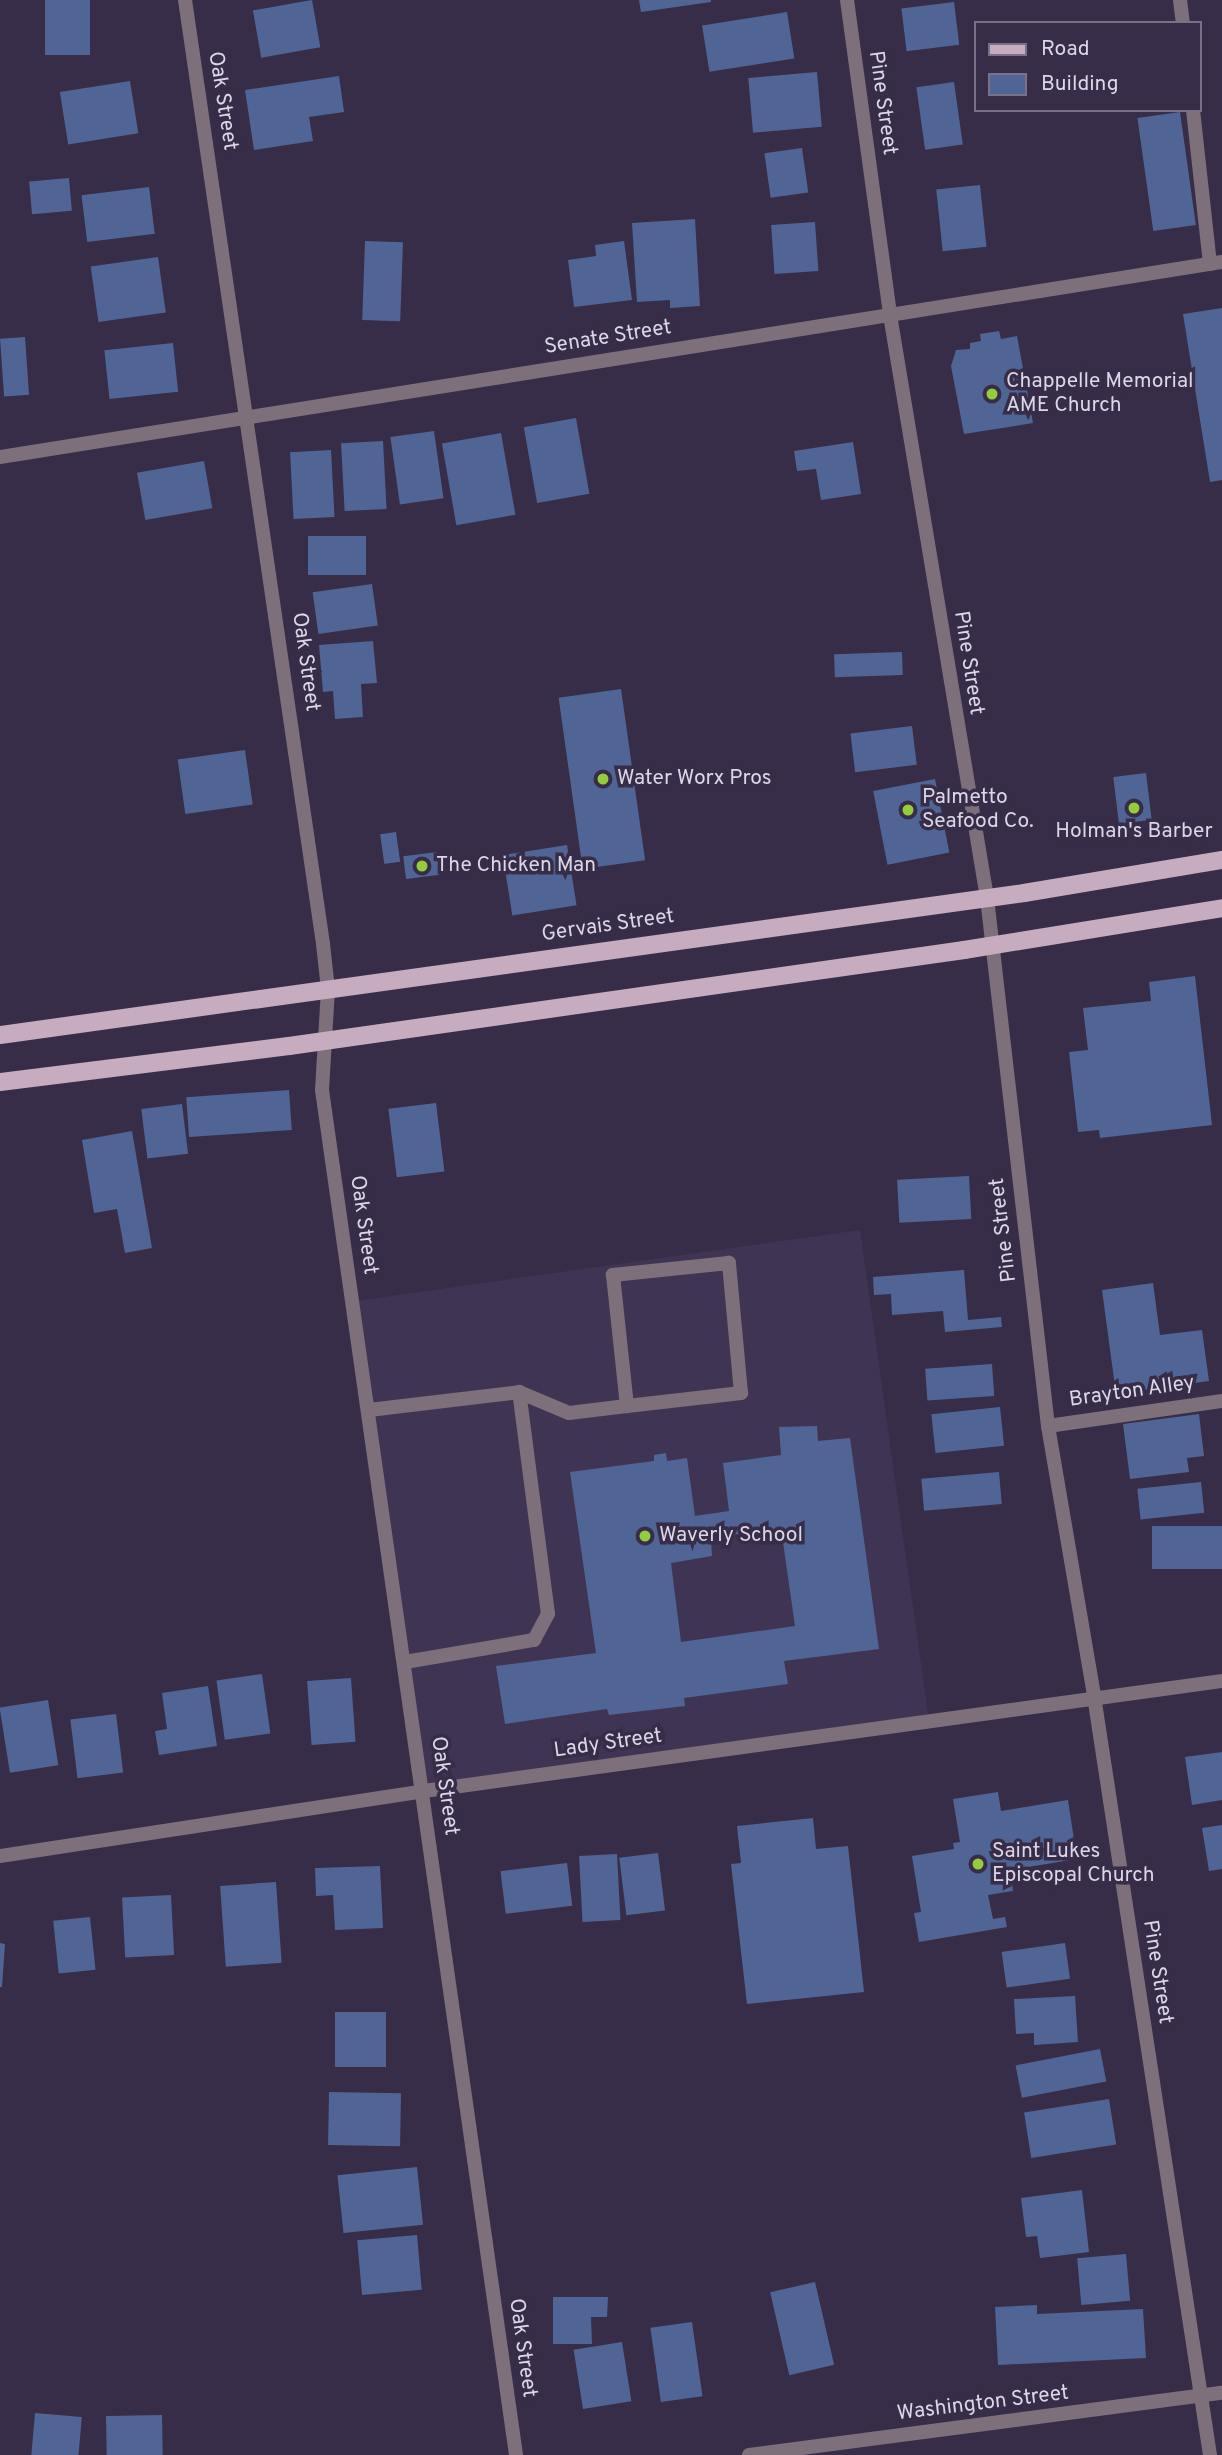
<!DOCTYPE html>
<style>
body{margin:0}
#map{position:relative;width:1222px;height:2455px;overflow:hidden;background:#372d48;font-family:Overpass,sans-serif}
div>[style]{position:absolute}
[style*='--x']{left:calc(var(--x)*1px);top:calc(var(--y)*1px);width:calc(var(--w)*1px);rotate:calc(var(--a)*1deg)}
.built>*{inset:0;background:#403455;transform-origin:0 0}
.building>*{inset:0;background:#506595;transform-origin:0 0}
.lane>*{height:14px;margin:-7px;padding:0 7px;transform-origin:7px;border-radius:7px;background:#7d707a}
.street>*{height:14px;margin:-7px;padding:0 7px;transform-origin:7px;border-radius:7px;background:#7d707a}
.primary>*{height:18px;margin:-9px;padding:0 9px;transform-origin:9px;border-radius:9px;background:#c7acc0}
.dots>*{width:19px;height:19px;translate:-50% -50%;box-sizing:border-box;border:4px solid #372d48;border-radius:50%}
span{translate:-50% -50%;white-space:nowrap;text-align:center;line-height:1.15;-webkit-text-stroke:7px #372d48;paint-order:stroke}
.street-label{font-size:21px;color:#dcd6e8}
.poi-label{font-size:21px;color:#dcd6e8}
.left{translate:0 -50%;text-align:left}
.legend{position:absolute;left:974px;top:21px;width:228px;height:91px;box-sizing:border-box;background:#372d48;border:2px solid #797188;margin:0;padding:9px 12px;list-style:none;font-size:21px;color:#dcd6e8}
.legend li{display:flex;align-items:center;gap:14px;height:35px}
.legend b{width:35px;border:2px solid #797188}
</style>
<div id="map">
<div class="built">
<i style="left:860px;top:1230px;width:495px;height:513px;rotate:82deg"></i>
</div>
<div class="building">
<i style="left:45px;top:0;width:45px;height:55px"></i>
<i style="left:312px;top:0;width:48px;height:60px;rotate:80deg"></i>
<i style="clip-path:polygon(639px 0,711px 0,711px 2px,641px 12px)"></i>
<i style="left:954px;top:2px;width:43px;height:53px;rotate:83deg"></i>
<i style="left:787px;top:12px;width:47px;height:86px;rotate:81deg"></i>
<i style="left:817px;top:72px;width:55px;height:69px;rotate:85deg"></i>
<i style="clip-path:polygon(339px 76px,344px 112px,309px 117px,313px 141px,254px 150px,245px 90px)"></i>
<i style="left:130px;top:81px;width:53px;height:71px;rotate:81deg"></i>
<i style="left:954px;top:82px;width:63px;height:38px;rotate:82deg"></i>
<i style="left:1180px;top:112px;width:114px;height:43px;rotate:82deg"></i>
<i style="left:802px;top:148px;width:45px;height:38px;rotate:82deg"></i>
<i style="left:69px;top:178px;width:33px;height:40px;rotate:85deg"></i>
<i style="left:980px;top:185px;width:62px;height:44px;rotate:84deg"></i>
<i style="left:149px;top:187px;width:47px;height:68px;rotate:83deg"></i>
<i style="clip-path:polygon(695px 219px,700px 306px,670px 308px,670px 300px,637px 302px,632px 223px)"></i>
<i style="left:815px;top:222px;width:49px;height:44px;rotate:86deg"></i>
<i style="left:365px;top:241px;width:38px;height:79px;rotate:2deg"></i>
<i style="clip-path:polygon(624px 241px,632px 300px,574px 307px,568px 260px,596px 256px,595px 245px)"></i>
<i style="left:158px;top:257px;width:56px;height:68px;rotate:82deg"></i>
<i style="clip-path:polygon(1222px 308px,1222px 480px,1210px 482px,1183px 314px)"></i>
<i style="clip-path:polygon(999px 331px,1001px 339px,1017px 336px,1033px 423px,964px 434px,951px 366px,956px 350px,970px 349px,970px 343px,981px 341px,980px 334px)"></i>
<i style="left:25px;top:337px;width:58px;height:25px;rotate:86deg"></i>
<i style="left:173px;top:343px;width:49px;height:69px;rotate:84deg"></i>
<i style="left:576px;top:418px;width:77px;height:53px;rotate:80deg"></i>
<i style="left:434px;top:431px;width:68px;height:44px;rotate:82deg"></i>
<i style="left:501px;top:433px;width:83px;height:60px;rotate:80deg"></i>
<i style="left:383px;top:441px;width:68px;height:42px;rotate:87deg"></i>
<i style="clip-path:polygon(853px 442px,861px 494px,821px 500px,816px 469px,797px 471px,794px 451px)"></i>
<i style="left:331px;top:450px;width:67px;height:41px;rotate:87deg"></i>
<i style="left:204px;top:461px;width:48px;height:68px;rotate:80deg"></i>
<i style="left:308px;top:536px;width:58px;height:39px"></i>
<i style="left:372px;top:584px;width:42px;height:60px;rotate:82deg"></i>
<i style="clip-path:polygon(373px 641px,377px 683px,361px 684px,363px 717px,335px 719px,333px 691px,323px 692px,319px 645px)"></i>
<i style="left:902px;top:652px;width:23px;height:68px;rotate:88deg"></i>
<i style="left:621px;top:689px;width:173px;height:63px;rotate:82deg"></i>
<i style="left:912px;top:726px;width:39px;height:62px;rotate:83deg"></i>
<i style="left:245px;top:750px;width:55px;height:68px;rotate:82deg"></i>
<i style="left:1146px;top:773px;width:47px;height:33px;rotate:83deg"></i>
<i style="left:935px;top:779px;width:75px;height:63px;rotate:79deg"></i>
<i style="left:396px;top:832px;width:30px;height:16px;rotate:82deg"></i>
<i style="left:567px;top:845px;width:61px;height:65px;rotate:81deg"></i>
<i style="left:437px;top:852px;width:23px;height:34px;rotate:83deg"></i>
<i style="clip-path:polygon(1195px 976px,1212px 1125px,1100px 1138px,1099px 1130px,1078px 1132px,1069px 1052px,1088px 1050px,1083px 1008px,1151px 1001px,1149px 982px)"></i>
<i style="left:289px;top:1090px;width:40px;height:103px;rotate:86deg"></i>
<i style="left:436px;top:1103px;width:69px;height:48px;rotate:83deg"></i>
<i style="left:182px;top:1104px;width:50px;height:41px;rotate:83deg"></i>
<i style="clip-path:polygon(132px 1131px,152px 1248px,125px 1253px,117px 1209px,94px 1213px,82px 1140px)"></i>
<i style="left:969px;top:1176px;width:43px;height:72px;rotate:87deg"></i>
<i style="clip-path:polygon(964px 1270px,968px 1320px,1001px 1317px,1002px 1327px,945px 1332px,943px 1311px,892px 1315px,891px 1294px,874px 1295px,873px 1277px)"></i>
<i style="clip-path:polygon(1153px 1283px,1160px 1335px,1202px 1330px,1209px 1381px,1116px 1394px,1102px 1290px)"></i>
<i style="left:992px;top:1364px;width:32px;height:67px;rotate:86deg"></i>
<i style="left:1000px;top:1407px;width:39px;height:69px;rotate:84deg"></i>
<i style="clip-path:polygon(1199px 1414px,1204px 1456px,1187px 1458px,1189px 1472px,1130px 1479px,1123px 1424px)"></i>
<i style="clip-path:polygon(evenodd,817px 1426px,818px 1441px,850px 1438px,879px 1649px,784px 1661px,788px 1684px,684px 1698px,685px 1706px,609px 1715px,607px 1709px,505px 1724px,496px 1666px,596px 1653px,570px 1472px,654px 1461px,654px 1455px,666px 1453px,667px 1461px,687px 1458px,695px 1516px,729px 1511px,723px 1463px,781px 1455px,779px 1427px,817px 1426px,781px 1528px,795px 1626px,681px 1642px,671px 1563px,712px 1556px,711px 1538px,781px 1528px)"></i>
<i style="left:999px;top:1472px;width:32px;height:78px;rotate:85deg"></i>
<i style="left:1201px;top:1482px;width:31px;height:64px;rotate:84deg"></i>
<i style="left:1222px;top:1526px;width:43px;height:70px;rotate:90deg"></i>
<i style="left:262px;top:1674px;width:60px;height:46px;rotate:82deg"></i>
<i style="left:351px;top:1678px;width:64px;height:44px;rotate:86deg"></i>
<i style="clip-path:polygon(208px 1686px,217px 1746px,159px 1755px,155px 1731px,167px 1729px,162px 1693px)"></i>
<i style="left:48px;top:1700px;width:66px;height:49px;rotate:81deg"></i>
<i style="left:116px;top:1714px;width:59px;height:46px;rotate:83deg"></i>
<i style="clip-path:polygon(1222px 1752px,1222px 1800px,1192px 1805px,1185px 1757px)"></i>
<i style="clip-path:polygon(998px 1792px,1001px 1811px,1068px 1800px,1077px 1859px,1010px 1870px,1013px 1891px,988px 1895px,993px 1919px,1005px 1917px,1007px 1927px,919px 1942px,914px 1913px,921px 1912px,912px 1856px,954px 1849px,953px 1843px,960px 1842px,953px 1799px)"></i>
<i style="clip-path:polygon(813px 1818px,816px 1849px,848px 1846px,864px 1992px,747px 2004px,731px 1864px,741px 1863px,737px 1826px)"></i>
<i style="clip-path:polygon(1222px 1825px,1222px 1869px,1209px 1871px,1202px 1828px)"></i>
<i style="left:658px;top:1853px;width:58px;height:39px;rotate:83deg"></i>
<i style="left:617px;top:1854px;width:66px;height:38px;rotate:87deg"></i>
<i style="left:567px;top:1863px;width:43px;height:67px;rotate:83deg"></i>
<i style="clip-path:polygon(380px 1866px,383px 1928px,335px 1930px,333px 1895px,316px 1896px,315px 1868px)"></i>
<i style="left:276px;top:1882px;width:81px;height:56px;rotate:86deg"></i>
<i style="left:171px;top:1895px;width:60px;height:49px;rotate:87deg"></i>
<i style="left:90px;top:1917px;width:53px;height:37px;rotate:84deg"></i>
<i style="clip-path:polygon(0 1943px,5px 1944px,2px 1987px,0 1987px)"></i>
<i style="left:1065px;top:1943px;width:36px;height:64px;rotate:82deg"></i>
<i style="clip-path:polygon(1075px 1996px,1078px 2042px,1034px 2045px,1034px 2033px,1016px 2034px,1014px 1999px)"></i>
<i style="left:335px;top:2012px;width:51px;height:55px"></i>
<i style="left:1100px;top:2049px;width:33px;height:86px;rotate:79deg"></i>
<i style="left:329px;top:2092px;width:72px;height:53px;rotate:1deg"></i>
<i style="left:1109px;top:2099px;width:46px;height:86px;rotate:81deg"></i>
<i style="left:417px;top:2167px;width:58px;height:80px;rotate:84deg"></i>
<i style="clip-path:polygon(1082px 2190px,1089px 2252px,1040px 2258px,1037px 2236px,1026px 2237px,1021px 2198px)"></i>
<i style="left:417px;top:2235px;width:55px;height:60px;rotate:85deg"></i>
<i style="left:1126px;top:2254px;width:47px;height:49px;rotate:85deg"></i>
<i style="left:815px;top:2282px;width:85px;height:46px;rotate:77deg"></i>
<i style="clip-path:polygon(553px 2297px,608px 2297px,607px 2317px,591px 2317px,592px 2344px,553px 2344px)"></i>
<i style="clip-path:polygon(1037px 2305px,1037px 2314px,1143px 2309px,1146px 2358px,998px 2365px,995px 2307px)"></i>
<i style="left:692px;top:2322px;width:75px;height:42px;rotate:82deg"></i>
<i style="left:622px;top:2342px;width:60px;height:49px;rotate:81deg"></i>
<i style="left:35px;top:2413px;width:47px;height:42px;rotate:5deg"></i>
<i style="left:162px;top:2415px;width:40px;height:56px;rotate:89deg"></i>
</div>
<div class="lane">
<i style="--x:369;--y:1410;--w:151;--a:-6.8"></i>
<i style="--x:519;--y:1392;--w:54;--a:22.8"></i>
<i style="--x:569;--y:1413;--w:58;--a:-6.9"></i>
<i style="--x:627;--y:1406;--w:115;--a:-6.5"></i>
<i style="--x:741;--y:1393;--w:131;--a:-95.3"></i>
<i style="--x:729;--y:1263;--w:117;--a:174.1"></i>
<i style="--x:613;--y:1275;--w:132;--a:83.9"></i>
<i style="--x:1048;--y:1426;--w:176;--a:-8.2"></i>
<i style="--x:405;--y:1662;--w:131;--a:-9.7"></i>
<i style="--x:534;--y:1640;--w:30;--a:-62"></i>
<i style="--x:548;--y:1614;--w:224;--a:-97.4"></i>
</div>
<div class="street">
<i style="--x:185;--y:0;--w:954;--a:81.68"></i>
<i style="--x:323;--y:944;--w:45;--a:83.7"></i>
<i style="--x:328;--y:989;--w:101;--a:93.4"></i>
<i style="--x:322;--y:1090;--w:1379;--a:81.91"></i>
<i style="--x:847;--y:0;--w:318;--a:82.2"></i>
<i style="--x:890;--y:315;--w:591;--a:80.55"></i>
<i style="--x:987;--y:898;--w:532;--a:83.41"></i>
<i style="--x:1048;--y:1426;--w:274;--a:80.3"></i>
<i style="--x:1094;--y:1696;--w:768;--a:81.31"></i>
<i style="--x:1180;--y:0;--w:23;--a:83"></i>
<i style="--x:1193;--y:110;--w:155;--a:83.7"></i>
<i style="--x:0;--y:457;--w:1237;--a:-9.07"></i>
<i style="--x:0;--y:1856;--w:429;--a:-8.7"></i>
<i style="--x:424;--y:1791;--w:806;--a:-7.85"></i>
<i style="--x:749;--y:2455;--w:477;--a:-7.5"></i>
</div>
<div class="primary">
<i style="--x:0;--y:1035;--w:1034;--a:-7.89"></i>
<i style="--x:1024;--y:893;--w:201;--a:-9.5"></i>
<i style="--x:0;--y:1082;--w:291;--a:-7.1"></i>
<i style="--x:289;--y:1046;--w:682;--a:-8.09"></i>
<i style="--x:964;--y:950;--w:261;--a:-9.2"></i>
</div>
<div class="dots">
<i style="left:992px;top:394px;background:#96cc3a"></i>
<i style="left:603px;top:779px;background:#96cc3a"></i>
<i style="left:1134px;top:808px;background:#96cc3a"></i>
<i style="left:908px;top:810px;background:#96cc3a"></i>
<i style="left:422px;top:866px;background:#96cc3a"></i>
<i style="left:645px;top:1536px;background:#96cc3a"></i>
<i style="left:978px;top:1864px;background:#96cc3a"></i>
</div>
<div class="street-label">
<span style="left:222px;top:101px;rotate:81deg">Oak Street</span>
<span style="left:882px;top:103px;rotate:82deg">Pine Street</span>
<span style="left:608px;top:338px;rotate:-9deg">Senate Street</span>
<span style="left:305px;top:662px;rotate:82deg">Oak Street</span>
<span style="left:968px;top:663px;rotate:81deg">Pine Street</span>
<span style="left:608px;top:926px;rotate:-8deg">Gervais Street</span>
<span style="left:363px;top:1225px;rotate:82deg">Oak Street</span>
<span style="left:1004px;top:1230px;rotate:-97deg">Pine Street</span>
<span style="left:1132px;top:1392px;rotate:-8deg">Brayton Alley</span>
<span style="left:608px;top:1744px;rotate:-8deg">Lady Street</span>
<span style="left:444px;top:1786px;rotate:82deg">Oak Street</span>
<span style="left:1157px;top:1972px;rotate:81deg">Pine Street</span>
<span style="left:522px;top:2348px;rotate:82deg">Oak Street</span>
<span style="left:983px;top:2404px;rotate:-7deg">Washington Street</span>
</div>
<div class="poi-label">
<span class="left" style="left:1006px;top:394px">Chappelle Memorial<br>AME Church</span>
<span class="left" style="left:617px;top:779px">Water Worx Pros</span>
<span class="left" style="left:922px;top:810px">Palmetto<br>Seafood Co.</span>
<span style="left:1134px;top:832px">Holman's Barber</span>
<span class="left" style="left:436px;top:866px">The Chicken Man</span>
<span class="left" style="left:659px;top:1536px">Waverly School</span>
<span class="left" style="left:992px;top:1864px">Saint Lukes<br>Episcopal Church</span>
</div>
<ul class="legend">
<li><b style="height:9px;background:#c7acc0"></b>Road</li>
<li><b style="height:19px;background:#506595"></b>Building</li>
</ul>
</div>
